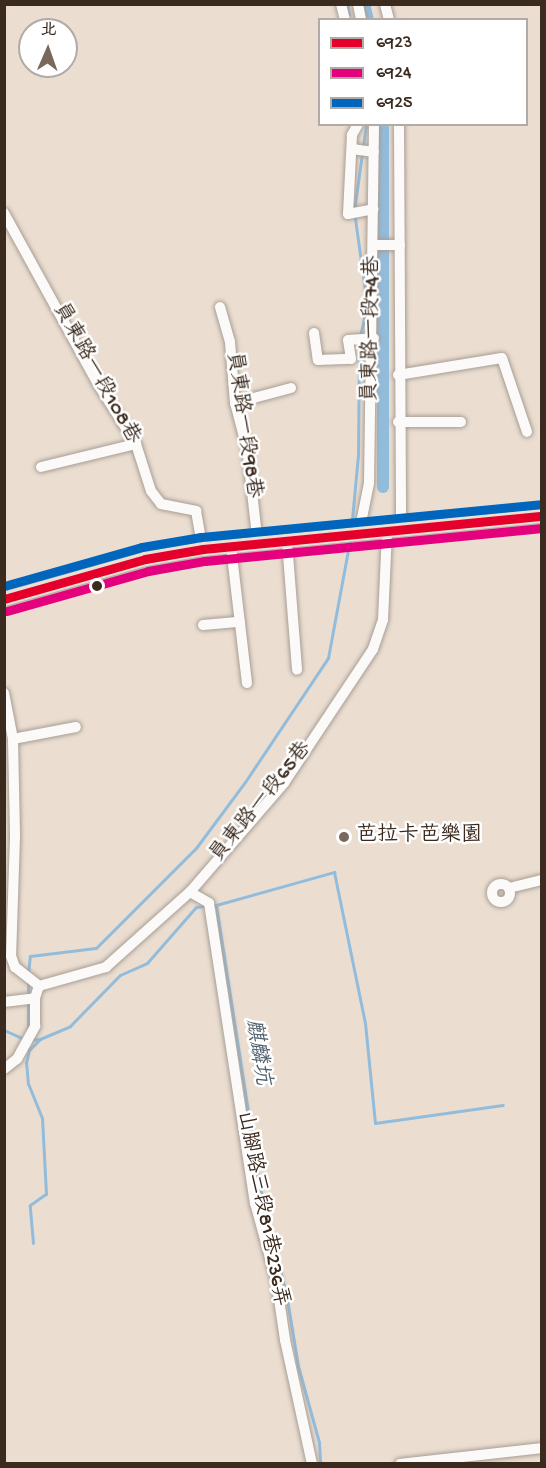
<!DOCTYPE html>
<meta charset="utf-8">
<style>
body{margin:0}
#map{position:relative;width:546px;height:1468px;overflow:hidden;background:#ebded1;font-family:"Gochi Hand","LXGW WenKai TC",sans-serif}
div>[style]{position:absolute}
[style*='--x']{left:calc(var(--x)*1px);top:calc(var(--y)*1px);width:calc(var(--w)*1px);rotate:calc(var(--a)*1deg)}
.stream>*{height:3px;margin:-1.5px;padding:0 1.5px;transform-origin:1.5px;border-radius:1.5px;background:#92bcdc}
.canal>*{height:12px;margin:-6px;padding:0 6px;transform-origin:6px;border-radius:6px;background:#92bcdc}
.roads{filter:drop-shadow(0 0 2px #a89e95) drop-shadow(0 0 2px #a89e95)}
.minor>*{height:10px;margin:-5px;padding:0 5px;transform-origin:5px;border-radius:5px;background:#fcfaf8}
.minor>.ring{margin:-5px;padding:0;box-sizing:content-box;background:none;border:10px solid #fcfaf8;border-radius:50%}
.major>*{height:14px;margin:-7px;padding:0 7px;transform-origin:7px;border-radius:7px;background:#e9e1d5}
.bus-1>*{height:9px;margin:-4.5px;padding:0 4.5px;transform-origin:4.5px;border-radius:4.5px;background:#e4002b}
.bus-2>*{height:9px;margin:-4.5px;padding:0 4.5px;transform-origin:4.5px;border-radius:4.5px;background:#e5007d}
.bus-3>*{height:9px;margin:-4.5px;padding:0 4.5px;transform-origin:4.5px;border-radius:4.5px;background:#0065bd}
.dots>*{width:16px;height:16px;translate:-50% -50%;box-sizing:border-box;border:3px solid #fff;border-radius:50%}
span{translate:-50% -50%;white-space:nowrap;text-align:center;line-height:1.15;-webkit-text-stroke:5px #fff;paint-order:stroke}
.street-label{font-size:21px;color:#3b2a1e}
.poi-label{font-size:21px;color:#3b2a1e}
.left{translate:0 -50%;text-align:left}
.water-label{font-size:22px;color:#4f5e6c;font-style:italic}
.frame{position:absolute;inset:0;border:6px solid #3b2a1e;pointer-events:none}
.legend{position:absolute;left:318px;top:18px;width:210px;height:108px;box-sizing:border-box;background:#fff;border:2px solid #b1aaa5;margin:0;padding:8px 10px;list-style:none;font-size:18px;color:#3b2a1e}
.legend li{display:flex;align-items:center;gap:12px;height:30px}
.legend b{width:30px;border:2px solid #b1aaa5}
.north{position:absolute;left:18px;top:18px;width:60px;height:60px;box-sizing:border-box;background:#fff;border:2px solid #b1aaa5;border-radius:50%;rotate:2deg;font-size:16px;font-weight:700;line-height:24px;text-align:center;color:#3b2a1e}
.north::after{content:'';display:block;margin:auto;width:21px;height:27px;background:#79695d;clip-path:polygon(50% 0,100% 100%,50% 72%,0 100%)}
</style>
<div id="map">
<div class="stream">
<i style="--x:347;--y:4;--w:11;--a:80"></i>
<i style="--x:360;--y:336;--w:32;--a:-77"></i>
<i style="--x:367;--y:305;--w:95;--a:-97.9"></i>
<i style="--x:354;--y:211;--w:88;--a:-82.1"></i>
<i style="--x:351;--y:530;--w:75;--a:-84.7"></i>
<i style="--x:358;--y:455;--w:113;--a:-89.5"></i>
<i style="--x:211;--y:905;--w:5;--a:0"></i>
<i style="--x:216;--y:905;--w:282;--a:81.2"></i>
<i style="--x:259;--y:1184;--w:118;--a:76.3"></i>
<i style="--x:287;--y:1299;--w:68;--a:80.7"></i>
<i style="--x:298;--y:1366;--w:79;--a:74.6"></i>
<i style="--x:319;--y:1442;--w:22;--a:87"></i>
<i style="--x:216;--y:905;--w:123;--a:-15.6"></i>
<i style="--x:334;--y:872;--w:154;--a:78.4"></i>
<i style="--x:365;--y:1023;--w:100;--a:84.3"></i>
<i style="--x:375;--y:1123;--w:129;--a:-8"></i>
<i style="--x:28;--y:974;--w:18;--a:-84"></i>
<i style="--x:30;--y:956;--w:66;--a:-6.9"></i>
<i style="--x:96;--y:948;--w:141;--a:-45"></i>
<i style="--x:196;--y:848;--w:82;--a:-53.4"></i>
<i style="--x:245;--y:782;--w:149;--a:-56.2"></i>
<i style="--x:328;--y:658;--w:121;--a:-79.5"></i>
<i style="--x:28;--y:980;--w:51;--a:90"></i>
<i style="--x:4;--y:1030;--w:24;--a:24"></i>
<i style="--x:26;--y:1040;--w:14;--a:-4"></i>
<i style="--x:40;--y:1039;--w:33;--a:-23"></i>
<i style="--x:70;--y:1026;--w:71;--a:-45.6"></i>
<i style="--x:120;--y:975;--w:30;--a:-24"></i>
<i style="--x:147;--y:963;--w:74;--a:-48.8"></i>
<i style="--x:196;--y:907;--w:9;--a:-6"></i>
<i style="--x:33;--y:1243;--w:38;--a:-95"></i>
<i style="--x:30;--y:1205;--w:19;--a:-35"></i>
<i style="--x:46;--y:1194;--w:76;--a:-93"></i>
<i style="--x:42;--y:1118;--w:37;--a:-112"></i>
<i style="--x:28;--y:1084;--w:21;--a:-95"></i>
<i style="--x:26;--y:1063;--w:13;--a:-77"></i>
<i style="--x:29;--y:1050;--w:14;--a:-45"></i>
</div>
<div class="canal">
<i style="--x:364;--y:4;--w:16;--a:76"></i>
<i style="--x:383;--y:487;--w:363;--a:-90"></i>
</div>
<div class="roads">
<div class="minor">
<i style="--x:341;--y:4;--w:16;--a:76"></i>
<i style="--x:358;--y:4;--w:16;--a:79"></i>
<i style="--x:385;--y:4;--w:16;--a:76"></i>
<i style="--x:358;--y:124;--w:13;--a:119"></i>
<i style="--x:352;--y:135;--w:79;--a:92.9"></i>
<i style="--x:348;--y:214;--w:26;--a:-11"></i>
<i style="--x:399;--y:124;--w:406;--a:89.7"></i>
<i style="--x:352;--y:149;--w:22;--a:8"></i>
<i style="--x:4;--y:213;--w:195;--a:61.2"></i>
<i style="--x:98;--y:384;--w:71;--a:57.7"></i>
<i style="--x:136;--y:444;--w:49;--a:72.3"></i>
<i style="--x:151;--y:491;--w:16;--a:52"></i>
<i style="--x:161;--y:504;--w:36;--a:11"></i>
<i style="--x:196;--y:511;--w:39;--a:80"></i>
<i style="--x:374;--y:245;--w:26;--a:0"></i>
<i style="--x:220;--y:307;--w:36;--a:74"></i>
<i style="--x:230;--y:342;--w:61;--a:85.3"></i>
<i style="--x:235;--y:403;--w:47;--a:75.1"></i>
<i style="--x:247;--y:448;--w:97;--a:83.5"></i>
<i style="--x:314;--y:333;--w:27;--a:82"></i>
<i style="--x:318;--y:360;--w:33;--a:-2"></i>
<i style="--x:351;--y:359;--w:19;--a:-99"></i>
<i style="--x:348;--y:340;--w:26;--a:-4"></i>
<i style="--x:398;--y:375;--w:105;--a:-9.3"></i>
<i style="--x:502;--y:358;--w:78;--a:71.3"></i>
<i style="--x:235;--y:403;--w:58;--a:-15"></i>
<i style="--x:398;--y:422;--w:63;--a:0"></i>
<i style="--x:41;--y:467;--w:98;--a:-13.6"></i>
<i style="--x:359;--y:533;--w:51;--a:-78.7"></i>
<i style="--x:369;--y:483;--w:359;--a:-89.2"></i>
<i style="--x:287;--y:542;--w:128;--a:85.5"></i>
<i style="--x:231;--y:547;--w:137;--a:83.3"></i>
<i style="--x:203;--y:625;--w:37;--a:-5"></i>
<i style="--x:4;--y:693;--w:47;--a:78.9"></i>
<i style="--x:13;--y:739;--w:98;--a:88.8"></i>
<i style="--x:15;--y:837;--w:119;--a:91.9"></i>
<i style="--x:11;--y:956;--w:12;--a:70"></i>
<i style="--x:15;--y:967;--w:31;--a:38"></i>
<i style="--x:13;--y:739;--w:64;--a:-10.8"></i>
<i class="ring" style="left:492px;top:884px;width:8px;height:8px"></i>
<i style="--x:509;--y:888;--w:34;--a:-14"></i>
<i style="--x:190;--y:892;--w:22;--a:30"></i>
<i style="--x:209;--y:903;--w:304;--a:81.3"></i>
<i style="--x:255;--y:1203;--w:79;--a:74.6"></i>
<i style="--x:276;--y:1279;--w:62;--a:81.6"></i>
<i style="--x:285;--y:1340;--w:127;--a:77.7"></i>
<i style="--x:4;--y:1002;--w:31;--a:-7"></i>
<i style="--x:4;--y:1069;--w:16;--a:-38"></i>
<i style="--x:17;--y:1059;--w:38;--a:-61"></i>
<i style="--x:35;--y:1026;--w:28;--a:-90"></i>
<i style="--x:35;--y:998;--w:13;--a:-72"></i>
<i style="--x:39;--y:986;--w:70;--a:-15.8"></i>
<i style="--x:106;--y:967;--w:113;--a:-41.8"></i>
<i style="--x:190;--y:892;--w:144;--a:-49.2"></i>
<i style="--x:284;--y:783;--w:161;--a:-56.4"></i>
<i style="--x:373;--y:649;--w:31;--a:-71"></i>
<i style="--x:383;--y:620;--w:89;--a:-87.4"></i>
<i style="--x:400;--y:1464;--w:143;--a:-6.4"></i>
</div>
<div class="major">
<i style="--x:4;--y:599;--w:147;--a:-15.8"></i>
<i style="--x:145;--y:559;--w:59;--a:-9.8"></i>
<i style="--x:203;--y:549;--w:341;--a:-5.6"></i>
</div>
</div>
<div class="bus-1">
<i style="--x:4;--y:599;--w:147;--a:-15.8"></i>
<i style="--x:145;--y:559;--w:59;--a:-9.8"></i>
<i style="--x:203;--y:549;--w:341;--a:-5.6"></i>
</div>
<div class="bus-2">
<i style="--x:7;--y:611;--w:147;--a:-15.8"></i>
<i style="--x:148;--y:571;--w:58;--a:-10"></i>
<i style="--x:205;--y:561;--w:339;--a:-5.6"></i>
</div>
<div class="bus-3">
<i style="--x:4;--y:586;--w:143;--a:-15.8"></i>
<i style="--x:142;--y:547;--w:60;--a:-9.6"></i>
<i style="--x:201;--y:537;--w:342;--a:-5.5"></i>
</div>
<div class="dots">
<i style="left:97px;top:586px;background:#3b2a1e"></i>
<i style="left:344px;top:837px;background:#79695d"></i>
</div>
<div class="street-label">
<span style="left:373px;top:329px;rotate:-89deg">員東路一段74巷</span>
<span style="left:95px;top:374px;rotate:61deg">員東路一段108巷</span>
<span style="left:242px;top:425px;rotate:82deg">員東路一段98巷</span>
<span style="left:262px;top:803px;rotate:-51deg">員東路一段65巷</span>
<span style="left:261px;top:1209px;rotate:79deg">山腳路三段81巷236弄</span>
</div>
<div class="poi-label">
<span class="left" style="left:356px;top:837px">芭拉卡芭樂園</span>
</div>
<div class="water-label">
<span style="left:256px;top:1052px;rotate:81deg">麒麟坑</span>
</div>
<div class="frame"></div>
<ul class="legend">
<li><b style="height:8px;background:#e4002b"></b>6923</li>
<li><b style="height:8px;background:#e5007d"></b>6924</li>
<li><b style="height:8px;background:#0065bd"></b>6925</li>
</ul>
<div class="north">北</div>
</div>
